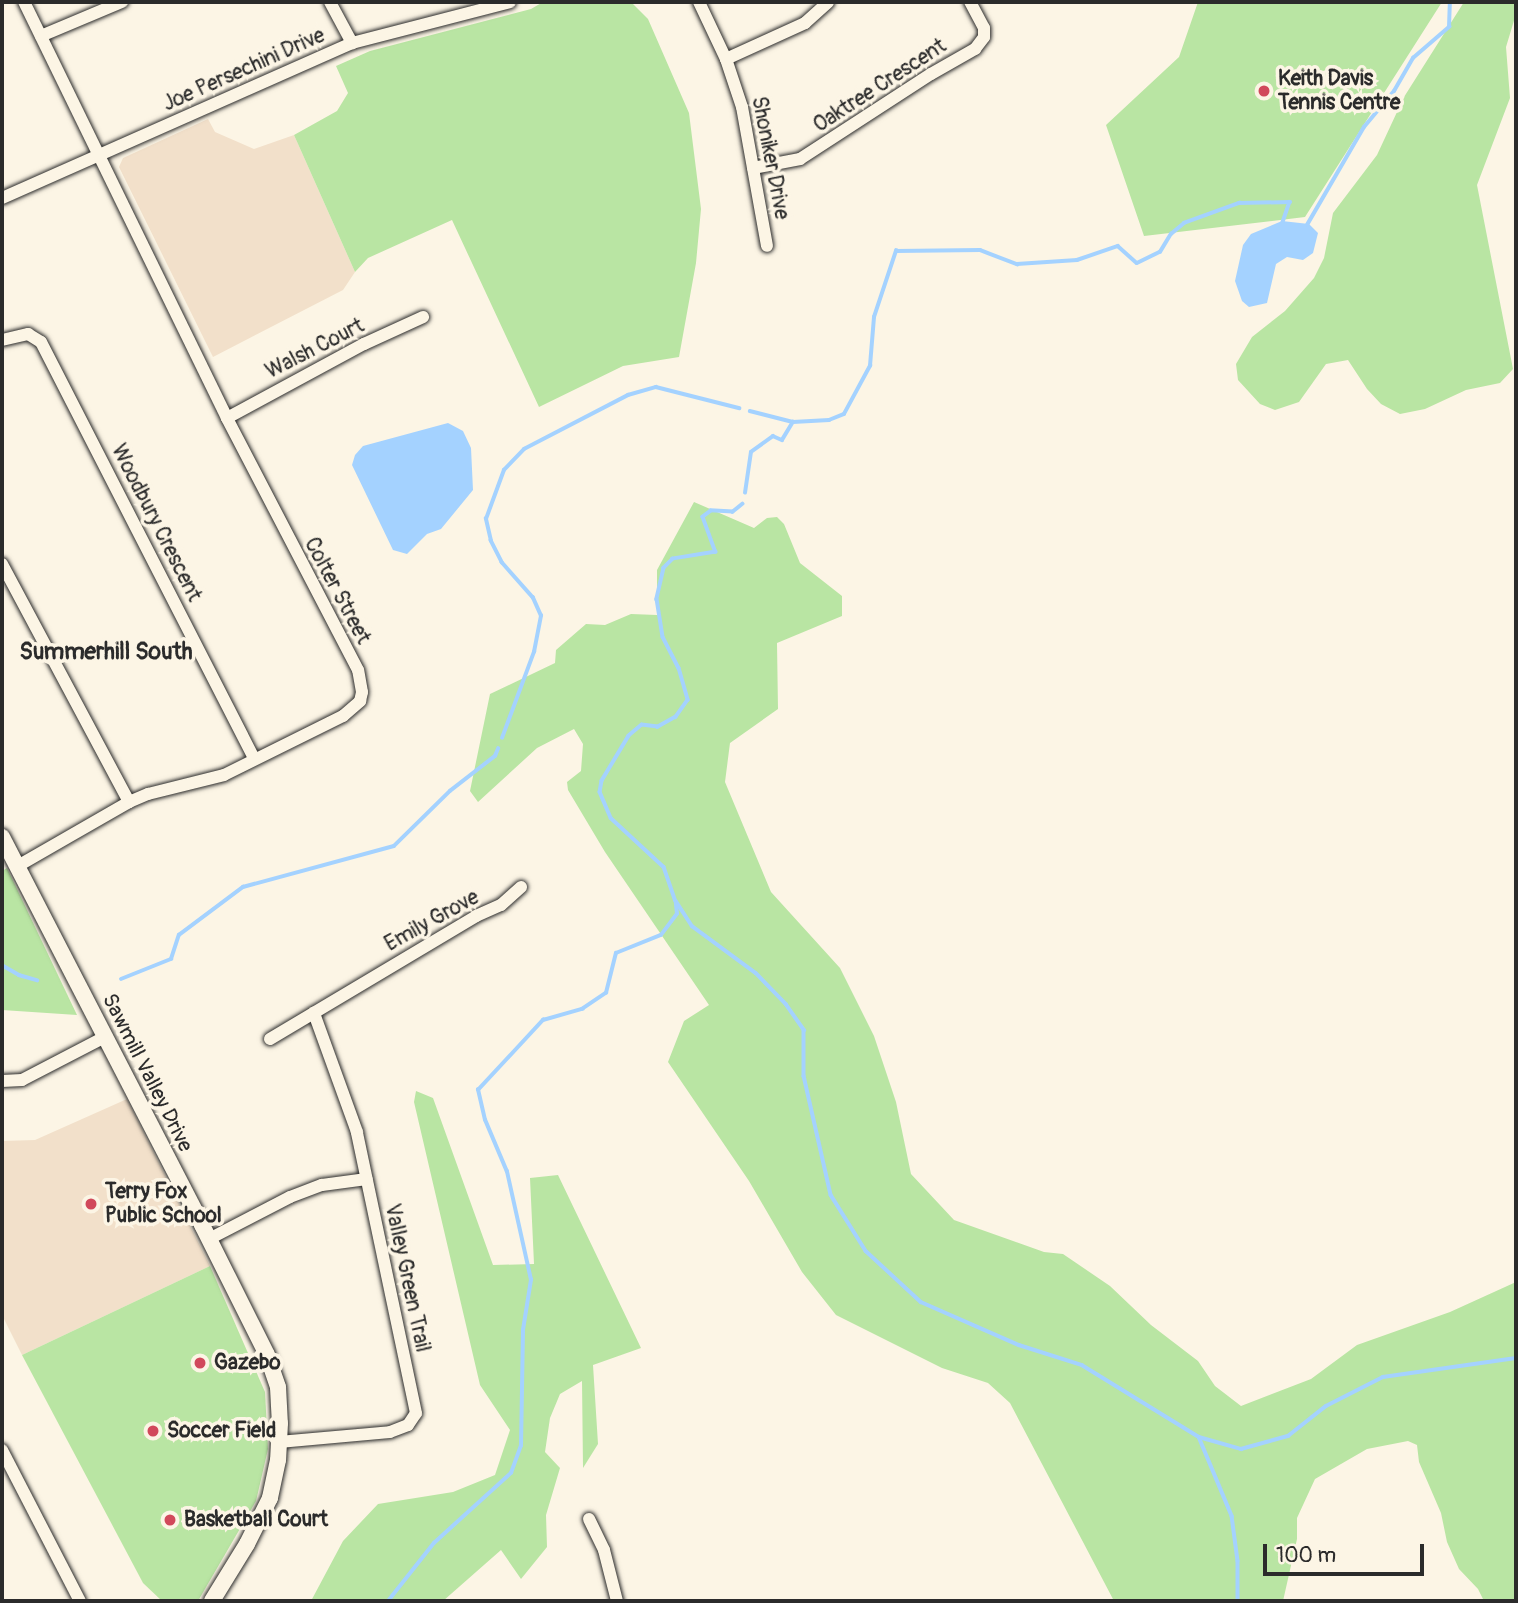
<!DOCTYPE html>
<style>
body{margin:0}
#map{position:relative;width:1518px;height:1603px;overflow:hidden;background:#fcf5e5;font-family:Pangolin,sans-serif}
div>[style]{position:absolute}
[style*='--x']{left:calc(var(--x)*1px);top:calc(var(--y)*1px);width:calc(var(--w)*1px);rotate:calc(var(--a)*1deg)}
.built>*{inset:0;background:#f2e0ca}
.green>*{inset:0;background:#b9e5a3}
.water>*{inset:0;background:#a4d2ff}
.stream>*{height:3.5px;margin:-1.75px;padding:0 1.75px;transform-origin:1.75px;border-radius:1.75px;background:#a4d2ff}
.roads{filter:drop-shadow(0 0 2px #2b2b2b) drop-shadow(0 0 2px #2b2b2b)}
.minor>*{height:12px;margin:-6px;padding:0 6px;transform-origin:6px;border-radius:6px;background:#fcf5e5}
.tertiary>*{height:16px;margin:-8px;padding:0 8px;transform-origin:8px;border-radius:8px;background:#fcf5e5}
.dots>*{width:19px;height:19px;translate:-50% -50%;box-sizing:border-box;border:4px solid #fcf5e5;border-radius:50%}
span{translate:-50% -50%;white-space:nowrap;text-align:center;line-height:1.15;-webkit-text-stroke:7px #fcf5e5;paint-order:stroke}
.street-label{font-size:21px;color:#2b2b2b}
.poi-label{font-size:21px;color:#2b2b2b;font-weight:700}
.left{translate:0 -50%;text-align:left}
.neighbourhood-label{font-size:23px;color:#2b2b2b;font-weight:700}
.frame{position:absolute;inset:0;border:4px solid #2b2b2b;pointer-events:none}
.scale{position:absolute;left:1263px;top:1544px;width:161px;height:32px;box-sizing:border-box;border:4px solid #2b2b2b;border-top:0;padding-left:9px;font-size:21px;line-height:24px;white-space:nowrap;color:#2b2b2b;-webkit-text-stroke:5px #fcf5e5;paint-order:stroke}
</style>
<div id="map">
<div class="built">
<i style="clip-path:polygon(208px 119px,215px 132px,254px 149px,294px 135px,355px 272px,343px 290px,213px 357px,119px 167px,123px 158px)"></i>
<i style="clip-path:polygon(127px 1099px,210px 1266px,22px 1355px,2px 1315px,2px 1141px,35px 1140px)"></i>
</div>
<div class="green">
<i style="clip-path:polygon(543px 2px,631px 2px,648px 19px,689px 113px,701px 209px,696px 263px,679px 357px,623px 366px,539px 407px,452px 220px,368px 258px,355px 272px,294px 135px,337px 111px,348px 93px,336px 66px,370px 51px,531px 9px)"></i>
<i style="clip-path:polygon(1198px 2px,1442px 2px,1305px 217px,1144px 236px,1106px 125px,1179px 57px)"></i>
<i style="clip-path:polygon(1464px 2px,1516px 2px,1516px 14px,1506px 47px,1510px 98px,1477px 185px,1513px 369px,1500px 383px,1466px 390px,1425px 409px,1400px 414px,1381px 404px,1367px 389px,1348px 360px,1326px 364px,1299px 402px,1275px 410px,1260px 404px,1238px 380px,1236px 364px,1252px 337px,1285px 311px,1314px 278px,1324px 258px,1333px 213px,1377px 155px,1404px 97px)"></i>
<i style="clip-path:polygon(694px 502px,754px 528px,767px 518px,777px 517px,784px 524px,800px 563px,842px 596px,842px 616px,777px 643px,778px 709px,730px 743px,725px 782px,771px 892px,840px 968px,874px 1036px,896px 1102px,911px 1174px,954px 1220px,1044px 1252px,1063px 1254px,1110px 1286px,1151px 1325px,1198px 1361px,1215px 1386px,1241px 1406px,1311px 1379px,1357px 1345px,1450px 1312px,1516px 1282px,1516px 1601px,1484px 1601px,1478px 1589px,1459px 1569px,1447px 1542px,1441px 1513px,1419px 1462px,1417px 1445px,1408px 1441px,1367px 1449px,1315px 1479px,1297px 1518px,1297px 1539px,1283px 1601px,1114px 1601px,1010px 1403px,988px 1383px,942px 1368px,836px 1315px,802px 1272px,749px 1181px,668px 1062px,684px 1021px,709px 1005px,605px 852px,568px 790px,567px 782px,581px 771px,583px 744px,574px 729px,537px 748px,478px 802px,470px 791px,490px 694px,555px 663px,556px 650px,586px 624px,605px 625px,631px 614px,657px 615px,657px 570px)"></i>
<i style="clip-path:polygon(7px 868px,77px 1015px,2px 1010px,2px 871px)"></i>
<i style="clip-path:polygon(416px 1091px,433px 1098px,493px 1265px,534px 1264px,530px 1178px,558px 1175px,641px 1348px,593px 1365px,598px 1444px,583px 1468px,582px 1381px,560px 1394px,550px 1418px,545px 1452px,560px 1468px,546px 1515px,547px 1547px,521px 1579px,501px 1550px,443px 1601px,311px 1601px,343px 1541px,378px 1504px,453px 1492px,495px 1475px,510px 1430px,480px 1385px,414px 1102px)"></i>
<i style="clip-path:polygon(210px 1266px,265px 1392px,268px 1449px,256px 1501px,198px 1601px,162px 1601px,143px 1583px,22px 1355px)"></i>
</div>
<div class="water">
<i style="clip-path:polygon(1282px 221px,1309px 224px,1318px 233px,1313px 253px,1303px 260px,1287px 257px,1276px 264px,1267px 303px,1249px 307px,1242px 301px,1235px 281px,1243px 245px,1251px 234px)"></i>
<i style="clip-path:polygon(448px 423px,463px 431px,471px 448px,473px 490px,441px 529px,427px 534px,407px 554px,393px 550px,352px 465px,355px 455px,363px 446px)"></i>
</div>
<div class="stream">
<i style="--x:1307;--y:225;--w:113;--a:-59.8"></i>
<i style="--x:1364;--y:127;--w:47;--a:-50.2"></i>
<i style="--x:1394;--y:91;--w:38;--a:-60"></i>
<i style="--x:1413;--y:58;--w:48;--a:-40.7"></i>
<i style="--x:1449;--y:27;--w:25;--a:-88"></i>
<i style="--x:750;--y:411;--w:44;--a:14.3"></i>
<i style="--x:793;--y:422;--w:36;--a:-3"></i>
<i style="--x:829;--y:420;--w:16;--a:-22"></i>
<i style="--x:844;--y:414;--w:55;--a:-61.6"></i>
<i style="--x:870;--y:366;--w:49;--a:-85.3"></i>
<i style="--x:874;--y:317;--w:70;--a:-71.6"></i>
<i style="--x:896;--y:251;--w:84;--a:-0.7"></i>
<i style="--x:980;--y:250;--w:40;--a:21"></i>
<i style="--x:1017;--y:264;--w:60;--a:-3.8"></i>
<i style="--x:1077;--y:260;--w:43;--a:-18.9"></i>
<i style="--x:1118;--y:246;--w:25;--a:42"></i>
<i style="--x:1137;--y:263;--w:25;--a:-26"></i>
<i style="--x:1160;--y:252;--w:21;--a:-59"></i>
<i style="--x:1171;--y:234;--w:17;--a:-40"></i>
<i style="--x:1184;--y:223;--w:59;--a:-20"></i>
<i style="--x:1239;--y:203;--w:51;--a:-1.1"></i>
<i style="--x:1290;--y:202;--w:21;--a:109"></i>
<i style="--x:745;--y:493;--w:41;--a:-81.7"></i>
<i style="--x:751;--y:452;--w:27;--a:-36"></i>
<i style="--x:773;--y:436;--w:10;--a:24"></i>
<i style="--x:782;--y:440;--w:21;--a:-59"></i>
<i style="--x:743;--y:504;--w:13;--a:141"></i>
<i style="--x:733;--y:512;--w:22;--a:-177"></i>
<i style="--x:711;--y:511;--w:10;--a:143"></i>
<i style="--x:703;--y:517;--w:37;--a:70"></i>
<i style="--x:716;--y:552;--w:44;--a:170.8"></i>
<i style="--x:673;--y:559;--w:13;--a:135"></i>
<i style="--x:664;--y:568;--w:32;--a:103"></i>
<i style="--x:657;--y:599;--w:38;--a:81"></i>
<i style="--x:663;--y:637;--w:35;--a:63"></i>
<i style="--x:679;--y:668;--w:33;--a:74"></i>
<i style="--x:688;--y:700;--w:21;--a:125"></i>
<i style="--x:676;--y:717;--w:21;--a:151"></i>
<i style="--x:658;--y:727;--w:16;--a:-173"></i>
<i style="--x:642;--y:725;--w:17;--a:140"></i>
<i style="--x:629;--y:736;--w:52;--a:121"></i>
<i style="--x:602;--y:781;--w:11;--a:100"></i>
<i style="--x:600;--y:792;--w:28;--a:67"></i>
<i style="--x:611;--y:818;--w:72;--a:42.8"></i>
<i style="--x:664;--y:867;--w:36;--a:71"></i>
<i style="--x:676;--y:901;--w:30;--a:57"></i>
<i style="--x:692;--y:926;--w:79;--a:36.3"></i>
<i style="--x:756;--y:973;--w:43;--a:45.9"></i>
<i style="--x:786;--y:1004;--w:32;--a:55"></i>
<i style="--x:804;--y:1030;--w:46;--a:90"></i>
<i style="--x:804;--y:1076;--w:122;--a:77.2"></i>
<i style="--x:831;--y:1195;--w:66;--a:58"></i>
<i style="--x:866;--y:1251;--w:75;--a:42.8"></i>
<i style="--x:921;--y:1302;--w:107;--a:23.7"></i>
<i style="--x:1019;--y:1345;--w:66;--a:17.6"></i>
<i style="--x:1082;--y:1365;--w:137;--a:31.6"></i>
<i style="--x:1199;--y:1437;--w:44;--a:15.9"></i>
<i style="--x:1241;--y:1449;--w:49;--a:-15.5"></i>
<i style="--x:1288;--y:1436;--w:48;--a:-38.3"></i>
<i style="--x:1326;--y:1406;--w:64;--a:-27"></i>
<i style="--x:1383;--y:1377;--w:134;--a:-8.1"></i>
<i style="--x:502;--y:738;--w:92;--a:-69.6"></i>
<i style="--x:534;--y:652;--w:37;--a:-79"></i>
<i style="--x:541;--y:616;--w:20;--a:-114"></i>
<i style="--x:533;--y:598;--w:47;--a:-131.5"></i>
<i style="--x:502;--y:563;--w:25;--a:-117"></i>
<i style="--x:491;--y:541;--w:23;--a:-103"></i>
<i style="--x:486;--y:519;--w:52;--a:-69.8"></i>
<i style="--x:504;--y:470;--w:29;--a:-46"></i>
<i style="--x:524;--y:449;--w:117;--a:-27.4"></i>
<i style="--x:628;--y:395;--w:29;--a:-16"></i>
<i style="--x:656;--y:387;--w:86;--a:14.2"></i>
<i style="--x:2;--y:965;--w:20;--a:30"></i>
<i style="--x:19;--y:975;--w:19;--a:16"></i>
<i style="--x:121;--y:979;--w:54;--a:-21.8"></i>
<i style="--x:171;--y:959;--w:25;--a:-72"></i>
<i style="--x:179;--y:935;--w:80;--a:-36.9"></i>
<i style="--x:243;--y:887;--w:156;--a:-15.2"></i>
<i style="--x:394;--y:846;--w:78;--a:-44.5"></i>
<i style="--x:450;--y:791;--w:57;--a:-37.9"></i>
<i style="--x:495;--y:756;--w:8;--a:-67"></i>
<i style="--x:1199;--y:1437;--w:86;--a:67.3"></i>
<i style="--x:1232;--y:1516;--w:45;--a:82.4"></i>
<i style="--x:1238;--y:1561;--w:40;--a:90"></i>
<i style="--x:388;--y:1601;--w:74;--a:-51.6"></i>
<i style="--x:434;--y:1543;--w:104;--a:-42.3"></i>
<i style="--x:511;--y:1473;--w:29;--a:-70"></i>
<i style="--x:521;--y:1446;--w:116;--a:-89"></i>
<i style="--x:523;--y:1330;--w:51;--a:-80.9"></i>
<i style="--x:531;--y:1280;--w:111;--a:-102.5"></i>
<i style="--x:507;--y:1172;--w:56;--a:-112.9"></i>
<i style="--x:485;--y:1120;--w:31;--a:-103"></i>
<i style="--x:478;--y:1090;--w:96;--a:-47.1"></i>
<i style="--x:543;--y:1020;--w:41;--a:-15.8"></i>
<i style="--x:582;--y:1009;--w:29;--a:-34"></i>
<i style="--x:606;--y:993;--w:41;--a:-76"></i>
<i style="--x:616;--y:953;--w:48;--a:-21.8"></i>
<i style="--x:661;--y:935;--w:26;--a:-53"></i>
<i style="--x:677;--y:914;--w:10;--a:-96"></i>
</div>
<div class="roads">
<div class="minor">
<i style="--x:330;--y:2;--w:47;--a:61.8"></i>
<i style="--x:699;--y:2;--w:63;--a:64.7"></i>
<i style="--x:726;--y:59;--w:51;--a:71.6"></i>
<i style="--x:742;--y:107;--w:141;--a:79.8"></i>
<i style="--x:41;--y:36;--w:88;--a:-22.8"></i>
<i style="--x:726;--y:59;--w:87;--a:-24.5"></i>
<i style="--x:805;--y:23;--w:31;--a:-42"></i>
<i style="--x:753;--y:168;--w:48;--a:-10.8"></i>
<i style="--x:800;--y:159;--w:156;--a:-33"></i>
<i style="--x:931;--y:74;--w:51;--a:-29.6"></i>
<i style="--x:975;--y:49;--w:15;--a:-53"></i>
<i style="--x:984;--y:37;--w:9;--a:-90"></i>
<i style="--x:984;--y:28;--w:30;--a:-118"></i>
<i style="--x:2;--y:198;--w:383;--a:-23.9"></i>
<i style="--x:352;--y:43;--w:163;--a:-14.5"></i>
<i style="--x:2;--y:340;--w:27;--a:-13"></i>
<i style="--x:28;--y:334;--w:15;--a:32"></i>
<i style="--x:41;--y:342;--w:468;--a:62.9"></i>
<i style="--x:227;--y:418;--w:156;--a:-28.4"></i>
<i style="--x:364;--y:344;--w:65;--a:-24.6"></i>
<i style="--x:2;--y:564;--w:270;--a:61.9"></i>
<i style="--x:16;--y:867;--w:130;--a:-29.9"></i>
<i style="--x:129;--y:802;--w:21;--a:-23"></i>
<i style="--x:148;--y:794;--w:78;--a:-14"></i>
<i style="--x:224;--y:775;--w:133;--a:-26.4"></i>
<i style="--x:343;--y:716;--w:23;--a:-41"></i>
<i style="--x:360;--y:701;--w:9;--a:-77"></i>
<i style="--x:362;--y:692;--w:22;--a:-100"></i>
<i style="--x:358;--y:670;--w:284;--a:-117.5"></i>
<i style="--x:227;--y:418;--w:463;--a:-116"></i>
<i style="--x:270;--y:1039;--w:240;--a:-30.8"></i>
<i style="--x:476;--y:916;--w:27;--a:-24"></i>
<i style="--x:501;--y:905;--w:27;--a:-42"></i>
<i style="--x:2;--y:1081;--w:20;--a:-3"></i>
<i style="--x:22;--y:1080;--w:93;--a:-27.4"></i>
<i style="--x:209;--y:1239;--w:91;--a:-27.4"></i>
<i style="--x:290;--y:1197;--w:34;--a:-21"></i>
<i style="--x:322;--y:1185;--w:45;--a:-7.6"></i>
<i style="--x:279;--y:1442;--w:111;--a:-5.1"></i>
<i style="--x:390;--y:1432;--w:19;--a:-21"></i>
<i style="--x:408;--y:1425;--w:14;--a:-56"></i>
<i style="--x:416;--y:1413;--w:287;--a:-101.9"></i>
<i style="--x:357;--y:1132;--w:127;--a:-109.9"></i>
<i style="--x:2;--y:1450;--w:170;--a:62.7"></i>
<i style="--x:589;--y:1519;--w:34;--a:64"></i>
<i style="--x:604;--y:1550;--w:53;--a:75.7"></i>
</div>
<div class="tertiary">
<i style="--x:2;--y:837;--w:437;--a:62.7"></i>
<i style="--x:202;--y:1225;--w:145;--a:63.4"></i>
<i style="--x:267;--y:1355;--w:34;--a:71"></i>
<i style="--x:278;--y:1387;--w:36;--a:87"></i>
<i style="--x:280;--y:1423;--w:37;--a:93"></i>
<i style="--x:278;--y:1460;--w:39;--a:102"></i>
<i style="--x:270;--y:1498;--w:51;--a:116.6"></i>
<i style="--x:247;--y:1544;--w:67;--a:121.6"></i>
</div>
</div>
<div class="dots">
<i style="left:1264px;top:91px;background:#d1495b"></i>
<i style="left:91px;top:1204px;background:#d1495b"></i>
<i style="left:200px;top:1363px;background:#d1495b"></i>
<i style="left:153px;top:1431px;background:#d1495b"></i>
<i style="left:170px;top:1520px;background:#d1495b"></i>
</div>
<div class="street-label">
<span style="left:244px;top:70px;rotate:-24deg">Joe Persechini Drive</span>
<span style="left:880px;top:86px;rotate:-33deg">Oaktree Crescent</span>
<span style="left:770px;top:158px;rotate:79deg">Shoniker Drive</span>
<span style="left:315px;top:349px;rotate:-27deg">Walsh Court</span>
<span style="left:156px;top:523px;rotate:63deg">Woodbury Crescent</span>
<span style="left:337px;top:591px;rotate:62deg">Colter Street</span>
<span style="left:432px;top:921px;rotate:-29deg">Emily Grove</span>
<span style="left:147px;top:1073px;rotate:63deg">Sawmill Valley Drive</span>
<span style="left:407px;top:1278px;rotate:78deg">Valley Green Trail</span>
</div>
<div class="poi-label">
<span class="left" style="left:1278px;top:91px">Keith Davis<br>Tennis Centre</span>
<span class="left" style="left:105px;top:1204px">Terry Fox<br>Public School</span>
<span class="left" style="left:214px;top:1363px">Gazebo</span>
<span class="left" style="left:167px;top:1431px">Soccer Field</span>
<span class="left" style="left:184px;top:1520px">Basketball Court</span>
</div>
<div class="neighbourhood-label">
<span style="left:106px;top:652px">Summerhill South</span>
</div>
<div class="frame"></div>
<div class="scale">100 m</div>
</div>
